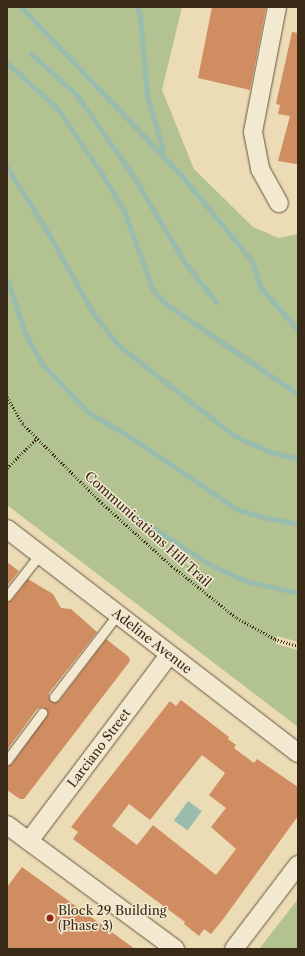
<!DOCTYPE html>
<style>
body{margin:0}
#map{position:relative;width:305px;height:956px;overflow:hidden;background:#ecdcb6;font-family:"Libre Caslon Text",serif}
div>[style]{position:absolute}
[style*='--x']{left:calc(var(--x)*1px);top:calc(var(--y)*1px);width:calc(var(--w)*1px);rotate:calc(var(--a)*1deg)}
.green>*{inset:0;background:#b3c291}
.water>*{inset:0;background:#99bcae;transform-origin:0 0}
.stream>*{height:5px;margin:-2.5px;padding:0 2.5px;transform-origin:2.5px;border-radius:2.5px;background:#99bcae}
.building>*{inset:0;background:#d08d62}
.path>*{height:2.5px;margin-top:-1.25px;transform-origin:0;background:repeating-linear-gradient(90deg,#392a18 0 1px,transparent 0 3px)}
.roads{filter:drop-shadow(0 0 1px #665640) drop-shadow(0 0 1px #665640)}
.service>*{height:9px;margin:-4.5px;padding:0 4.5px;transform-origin:4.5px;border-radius:4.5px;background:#f3e8d0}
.minor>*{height:18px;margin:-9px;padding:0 9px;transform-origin:9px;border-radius:9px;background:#f3e8d0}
.dots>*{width:11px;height:11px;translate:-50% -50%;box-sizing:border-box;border:2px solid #f3e8d0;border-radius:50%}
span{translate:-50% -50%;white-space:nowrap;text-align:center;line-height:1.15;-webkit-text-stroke:3px #f3e8d0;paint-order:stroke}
.street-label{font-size:13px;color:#392a18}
.poi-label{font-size:13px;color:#392a18}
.left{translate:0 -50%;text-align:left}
.frame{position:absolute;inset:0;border:8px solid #392a18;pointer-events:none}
</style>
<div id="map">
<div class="green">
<i style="clip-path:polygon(7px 7px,182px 7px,162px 90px,194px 169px,253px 227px,279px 238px,298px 234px,298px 642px,277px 636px,276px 644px,298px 650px,298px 727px,7px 505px)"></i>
<i style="clip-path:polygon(298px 899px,298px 949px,259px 949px)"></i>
</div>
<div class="water">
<i style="left:188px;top:801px;width:17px;height:24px;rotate:36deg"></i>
</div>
<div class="stream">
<i style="--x:21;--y:7;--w:232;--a:46.4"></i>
<i style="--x:181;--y:175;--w:112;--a:50.5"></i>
<i style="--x:252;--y:261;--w:28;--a:72"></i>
<i style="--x:261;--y:288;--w:56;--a:48.6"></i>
<i style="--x:137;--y:7;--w:9;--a:72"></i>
<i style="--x:140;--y:16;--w:80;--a:85"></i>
<i style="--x:147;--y:96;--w:56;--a:73.5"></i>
<i style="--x:31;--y:54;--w:60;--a:41.6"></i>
<i style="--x:76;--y:94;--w:98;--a:55"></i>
<i style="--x:132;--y:174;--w:104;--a:59.2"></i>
<i style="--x:185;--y:263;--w:50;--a:51.5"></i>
<i style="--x:7;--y:63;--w:69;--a:42"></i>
<i style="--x:58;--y:109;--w:78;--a:55.9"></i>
<i style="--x:102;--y:174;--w:43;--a:59.3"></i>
<i style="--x:124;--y:211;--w:84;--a:69.8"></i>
<i style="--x:153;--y:290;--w:21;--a:47"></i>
<i style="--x:167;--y:305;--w:158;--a:34.2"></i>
<i style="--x:7;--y:167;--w:75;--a:58"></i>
<i style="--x:47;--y:231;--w:94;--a:60.7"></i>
<i style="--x:93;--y:313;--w:39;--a:52"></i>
<i style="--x:117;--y:344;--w:147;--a:38.1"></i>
<i style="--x:233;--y:435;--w:38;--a:25"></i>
<i style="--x:267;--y:451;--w:32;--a:14"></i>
<i style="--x:7;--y:280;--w:56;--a:71.2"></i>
<i style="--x:25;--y:333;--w:35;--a:61"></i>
<i style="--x:42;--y:364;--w:66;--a:46.2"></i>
<i style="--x:88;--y:412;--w:55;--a:30.8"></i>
<i style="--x:135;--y:440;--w:122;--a:34.3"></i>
<i style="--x:236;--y:509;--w:28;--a:17"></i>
<i style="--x:263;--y:517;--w:36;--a:11"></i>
<i style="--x:125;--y:510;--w:108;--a:32.5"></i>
<i style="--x:216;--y:568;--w:33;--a:23"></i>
<i style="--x:246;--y:581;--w:53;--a:13"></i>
</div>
<div class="building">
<i style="clip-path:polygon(212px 7px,266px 7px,250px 90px,198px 78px)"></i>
<i style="clip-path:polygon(292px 32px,298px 33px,298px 163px,296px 164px,278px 161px,290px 116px,278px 114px,280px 105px,276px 104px)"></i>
<i style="clip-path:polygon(7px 562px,19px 571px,7px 586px)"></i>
<i style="clip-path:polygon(28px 579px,53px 594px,61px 608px,71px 609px,97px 632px,49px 693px,50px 701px,59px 701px,106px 639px,129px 657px,130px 661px,24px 799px,20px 799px,7px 790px,7px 766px,12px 764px,48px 713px,43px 707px,37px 709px,7px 750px,7px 602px,12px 600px)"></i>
<i style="clip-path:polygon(evenodd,181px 700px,229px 737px,228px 739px,236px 745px,234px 748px,254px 763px,257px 759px,298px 787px,298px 816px,224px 918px,211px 934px,204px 929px,199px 936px,184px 924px,185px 922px,73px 839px,78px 832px,71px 827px,170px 701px,176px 706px,181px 700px,202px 755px,225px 773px,209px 795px,226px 808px,211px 827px,236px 849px,216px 875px,153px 825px,137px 845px,112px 826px,129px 804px,150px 820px,202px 755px)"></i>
<i style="clip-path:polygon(22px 867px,135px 949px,7px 949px,7px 887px)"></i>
</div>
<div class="path">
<i style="--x:7;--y:397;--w:31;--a:59"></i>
<i style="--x:23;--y:424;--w:112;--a:45"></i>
<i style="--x:102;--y:503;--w:94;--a:42"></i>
<i style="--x:172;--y:566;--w:83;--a:38.7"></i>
<i style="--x:237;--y:618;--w:43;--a:28.9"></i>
<i style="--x:275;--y:639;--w:24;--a:17"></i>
<i style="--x:7;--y:468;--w:42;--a:-45"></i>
</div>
<div class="roads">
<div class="service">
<i style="--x:7;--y:596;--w:53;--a:-51.8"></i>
<i style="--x:54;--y:697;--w:105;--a:-52.4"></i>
<i style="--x:7;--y:760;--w:59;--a:-53.3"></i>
</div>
<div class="minor">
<i style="--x:277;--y:7;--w:127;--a:100.9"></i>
<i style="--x:253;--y:132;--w:38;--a:79"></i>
<i style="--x:260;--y:169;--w:39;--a:61"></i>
<i style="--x:7;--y:529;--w:367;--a:37.6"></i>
<i style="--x:7;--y:825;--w:209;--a:36.4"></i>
<i style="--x:29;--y:841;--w:233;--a:-53"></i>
<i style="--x:234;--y:949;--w:106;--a:-52.7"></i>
</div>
</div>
<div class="dots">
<i style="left:50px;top:918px;background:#8f2418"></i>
</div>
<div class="street-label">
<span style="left:148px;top:529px;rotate:42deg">Communications Hill Trail</span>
<span style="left:152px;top:641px;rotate:38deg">Adeline Avenue</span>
<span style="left:99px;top:748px;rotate:-53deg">Larciano Street</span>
</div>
<div class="poi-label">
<span class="left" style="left:58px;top:918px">Block 29 Building<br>(Phase 3)</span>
</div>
<div class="frame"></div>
</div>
